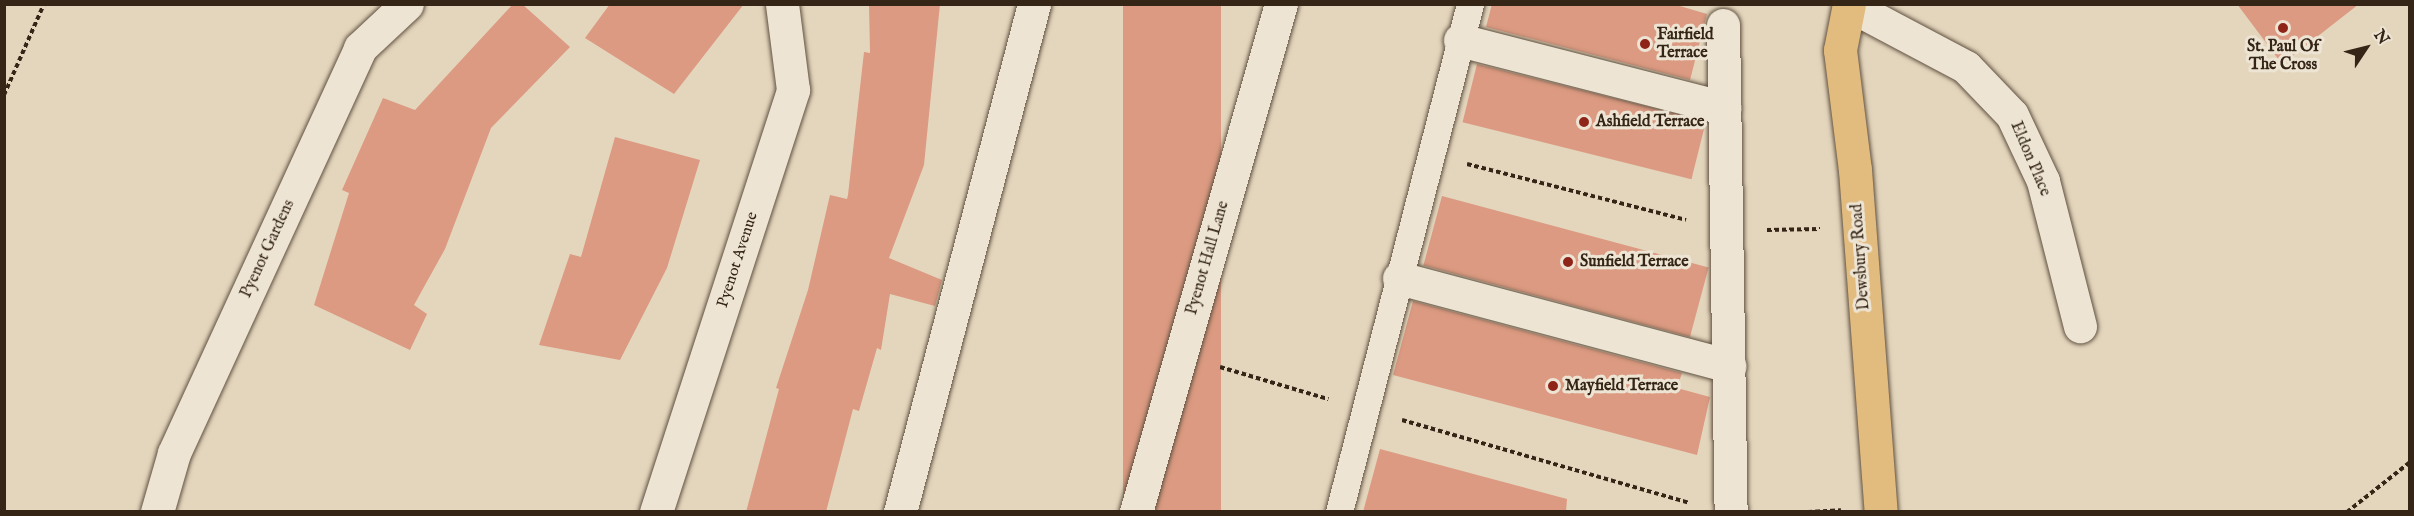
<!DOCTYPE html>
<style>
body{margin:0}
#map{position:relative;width:2414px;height:516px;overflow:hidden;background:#e4d6bd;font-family:"IM FELL English",serif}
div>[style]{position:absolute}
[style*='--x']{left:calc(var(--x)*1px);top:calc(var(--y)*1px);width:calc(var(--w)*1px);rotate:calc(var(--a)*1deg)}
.building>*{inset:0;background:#db9a81;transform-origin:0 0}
.path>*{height:4px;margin-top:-2px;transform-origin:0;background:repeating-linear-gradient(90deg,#342517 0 4.5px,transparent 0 7.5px)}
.roads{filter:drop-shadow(0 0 2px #605140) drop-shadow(0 0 2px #605140)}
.lane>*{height:27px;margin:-13.5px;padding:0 13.5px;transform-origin:13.5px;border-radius:13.5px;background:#ede4d4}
.street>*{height:33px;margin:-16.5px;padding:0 16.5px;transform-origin:16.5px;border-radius:16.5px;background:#ede4d4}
.primary>*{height:33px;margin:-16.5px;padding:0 16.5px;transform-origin:16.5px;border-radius:16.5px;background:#e2bb7e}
.dots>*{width:16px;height:16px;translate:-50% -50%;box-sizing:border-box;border:3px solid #ede4d4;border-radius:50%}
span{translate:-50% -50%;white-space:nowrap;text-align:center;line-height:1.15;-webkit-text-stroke:6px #ede4d4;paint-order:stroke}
.poi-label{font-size:16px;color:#342517;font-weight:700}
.left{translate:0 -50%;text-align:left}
.street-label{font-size:16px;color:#342517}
.frame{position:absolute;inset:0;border:6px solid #342517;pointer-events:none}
.north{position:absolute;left:2336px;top:18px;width:60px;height:60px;-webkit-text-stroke:4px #ede4d4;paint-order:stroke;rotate:55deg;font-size:16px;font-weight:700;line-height:24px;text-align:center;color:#342517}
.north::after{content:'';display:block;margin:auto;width:21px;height:27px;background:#342517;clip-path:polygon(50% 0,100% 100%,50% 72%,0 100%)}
</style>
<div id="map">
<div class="building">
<i style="clip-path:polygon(513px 4px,522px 4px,570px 47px,491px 128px,445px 249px,414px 305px,427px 314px,410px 350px,314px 305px,349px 193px,342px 190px,383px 98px,415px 110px)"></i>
<i style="clip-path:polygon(610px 4px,744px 4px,674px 94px,585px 38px)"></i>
<i style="clip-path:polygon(869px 4px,940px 4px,924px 165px,889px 258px,942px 280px,935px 306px,890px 294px,881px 350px,877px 348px,859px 411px,853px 409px,826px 512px,746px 512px,779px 389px,776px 388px,808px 290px,830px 195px,847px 199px,848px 195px,864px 52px,870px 53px)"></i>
<i style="left:1123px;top:4px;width:98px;height:525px"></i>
<i style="clip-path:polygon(1492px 4px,1673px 4px,1707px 14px,1690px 80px,1486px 27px)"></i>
<i style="clip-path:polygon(2237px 4px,2359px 4px,2282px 64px)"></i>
<i style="left:1477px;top:64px;width:236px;height:60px;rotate:14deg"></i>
<i style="clip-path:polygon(615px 137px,700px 160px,667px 268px,620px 360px,539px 345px,570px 254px,581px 257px)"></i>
<i style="left:1442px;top:196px;width:276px;height:72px;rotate:15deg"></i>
<i style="clip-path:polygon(1413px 301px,1682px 373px,1677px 388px,1710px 397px,1697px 455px,1393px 375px)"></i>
<i style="clip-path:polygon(1380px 449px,1567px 499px,1566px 512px,1363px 512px)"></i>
</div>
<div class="path">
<i style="--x:4;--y:95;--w:99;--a:-66.3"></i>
<i style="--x:1467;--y:164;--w:226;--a:14.3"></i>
<i style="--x:1767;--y:230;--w:53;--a:-1.1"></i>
<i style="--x:1220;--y:367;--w:113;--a:16.5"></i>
<i style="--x:1402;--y:420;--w:299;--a:16.1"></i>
<i style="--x:1808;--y:512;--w:33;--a:-3"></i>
<i style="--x:2347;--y:512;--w:80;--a:-38.4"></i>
</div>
<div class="roads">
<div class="lane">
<i style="--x:1339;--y:512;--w:525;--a:-75.54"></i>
</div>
<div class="street">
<i style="--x:1849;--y:5;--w:132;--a:27.9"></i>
<i style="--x:1966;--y:67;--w:66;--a:46.2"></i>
<i style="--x:2012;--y:115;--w:73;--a:64.8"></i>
<i style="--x:2043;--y:181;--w:150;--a:75.7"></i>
<i style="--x:1723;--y:25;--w:487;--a:89.1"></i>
<i style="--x:1460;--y:40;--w:273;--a:14.4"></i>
<i style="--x:1399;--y:278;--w:342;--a:14.9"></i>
<i style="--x:157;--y:512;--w:61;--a:-73.9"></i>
<i style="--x:174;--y:453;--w:446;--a:-65.3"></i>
<i style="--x:360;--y:48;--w:64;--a:-43.1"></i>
<i style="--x:656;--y:512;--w:444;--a:-72"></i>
<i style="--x:793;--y:90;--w:87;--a:-97.3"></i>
<i style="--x:900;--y:512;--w:525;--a:-75.22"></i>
<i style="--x:1136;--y:512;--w:528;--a:-74.07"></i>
</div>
<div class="primary">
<i style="--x:1849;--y:4;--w:47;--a:101.1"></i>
<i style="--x:1840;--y:50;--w:121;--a:82.9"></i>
<i style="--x:1855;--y:170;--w:343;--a:85.7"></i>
</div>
</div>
<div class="dots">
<i style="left:2283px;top:28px;background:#8f2418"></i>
<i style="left:1645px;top:44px;background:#8f2418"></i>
<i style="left:1584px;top:122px;background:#8f2418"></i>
<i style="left:1568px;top:262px;background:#8f2418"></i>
<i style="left:1553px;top:386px;background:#8f2418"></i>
</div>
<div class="poi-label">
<span class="left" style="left:1657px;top:44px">Fairfield<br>Terrace</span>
<span style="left:2283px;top:56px">St. Paul Of<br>The Cross</span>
<span class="left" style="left:1596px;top:122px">Ashfield Terrace</span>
<span class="left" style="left:1580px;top:262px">Sunfield Terrace</span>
<span class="left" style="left:1565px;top:386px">Mayfield Terrace</span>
</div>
<div class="street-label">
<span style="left:2030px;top:159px;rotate:67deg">Eldon Place</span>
<span style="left:268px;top:249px;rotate:-65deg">Pyenot Gardens</span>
<span style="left:1861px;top:257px;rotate:-94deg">Dewsbury Road</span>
<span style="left:1208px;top:258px;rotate:-74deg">Pyenot Hall Lane</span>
<span style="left:738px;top:260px;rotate:-72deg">Pyenot Avenue</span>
</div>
<div class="frame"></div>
<div class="north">N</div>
</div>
